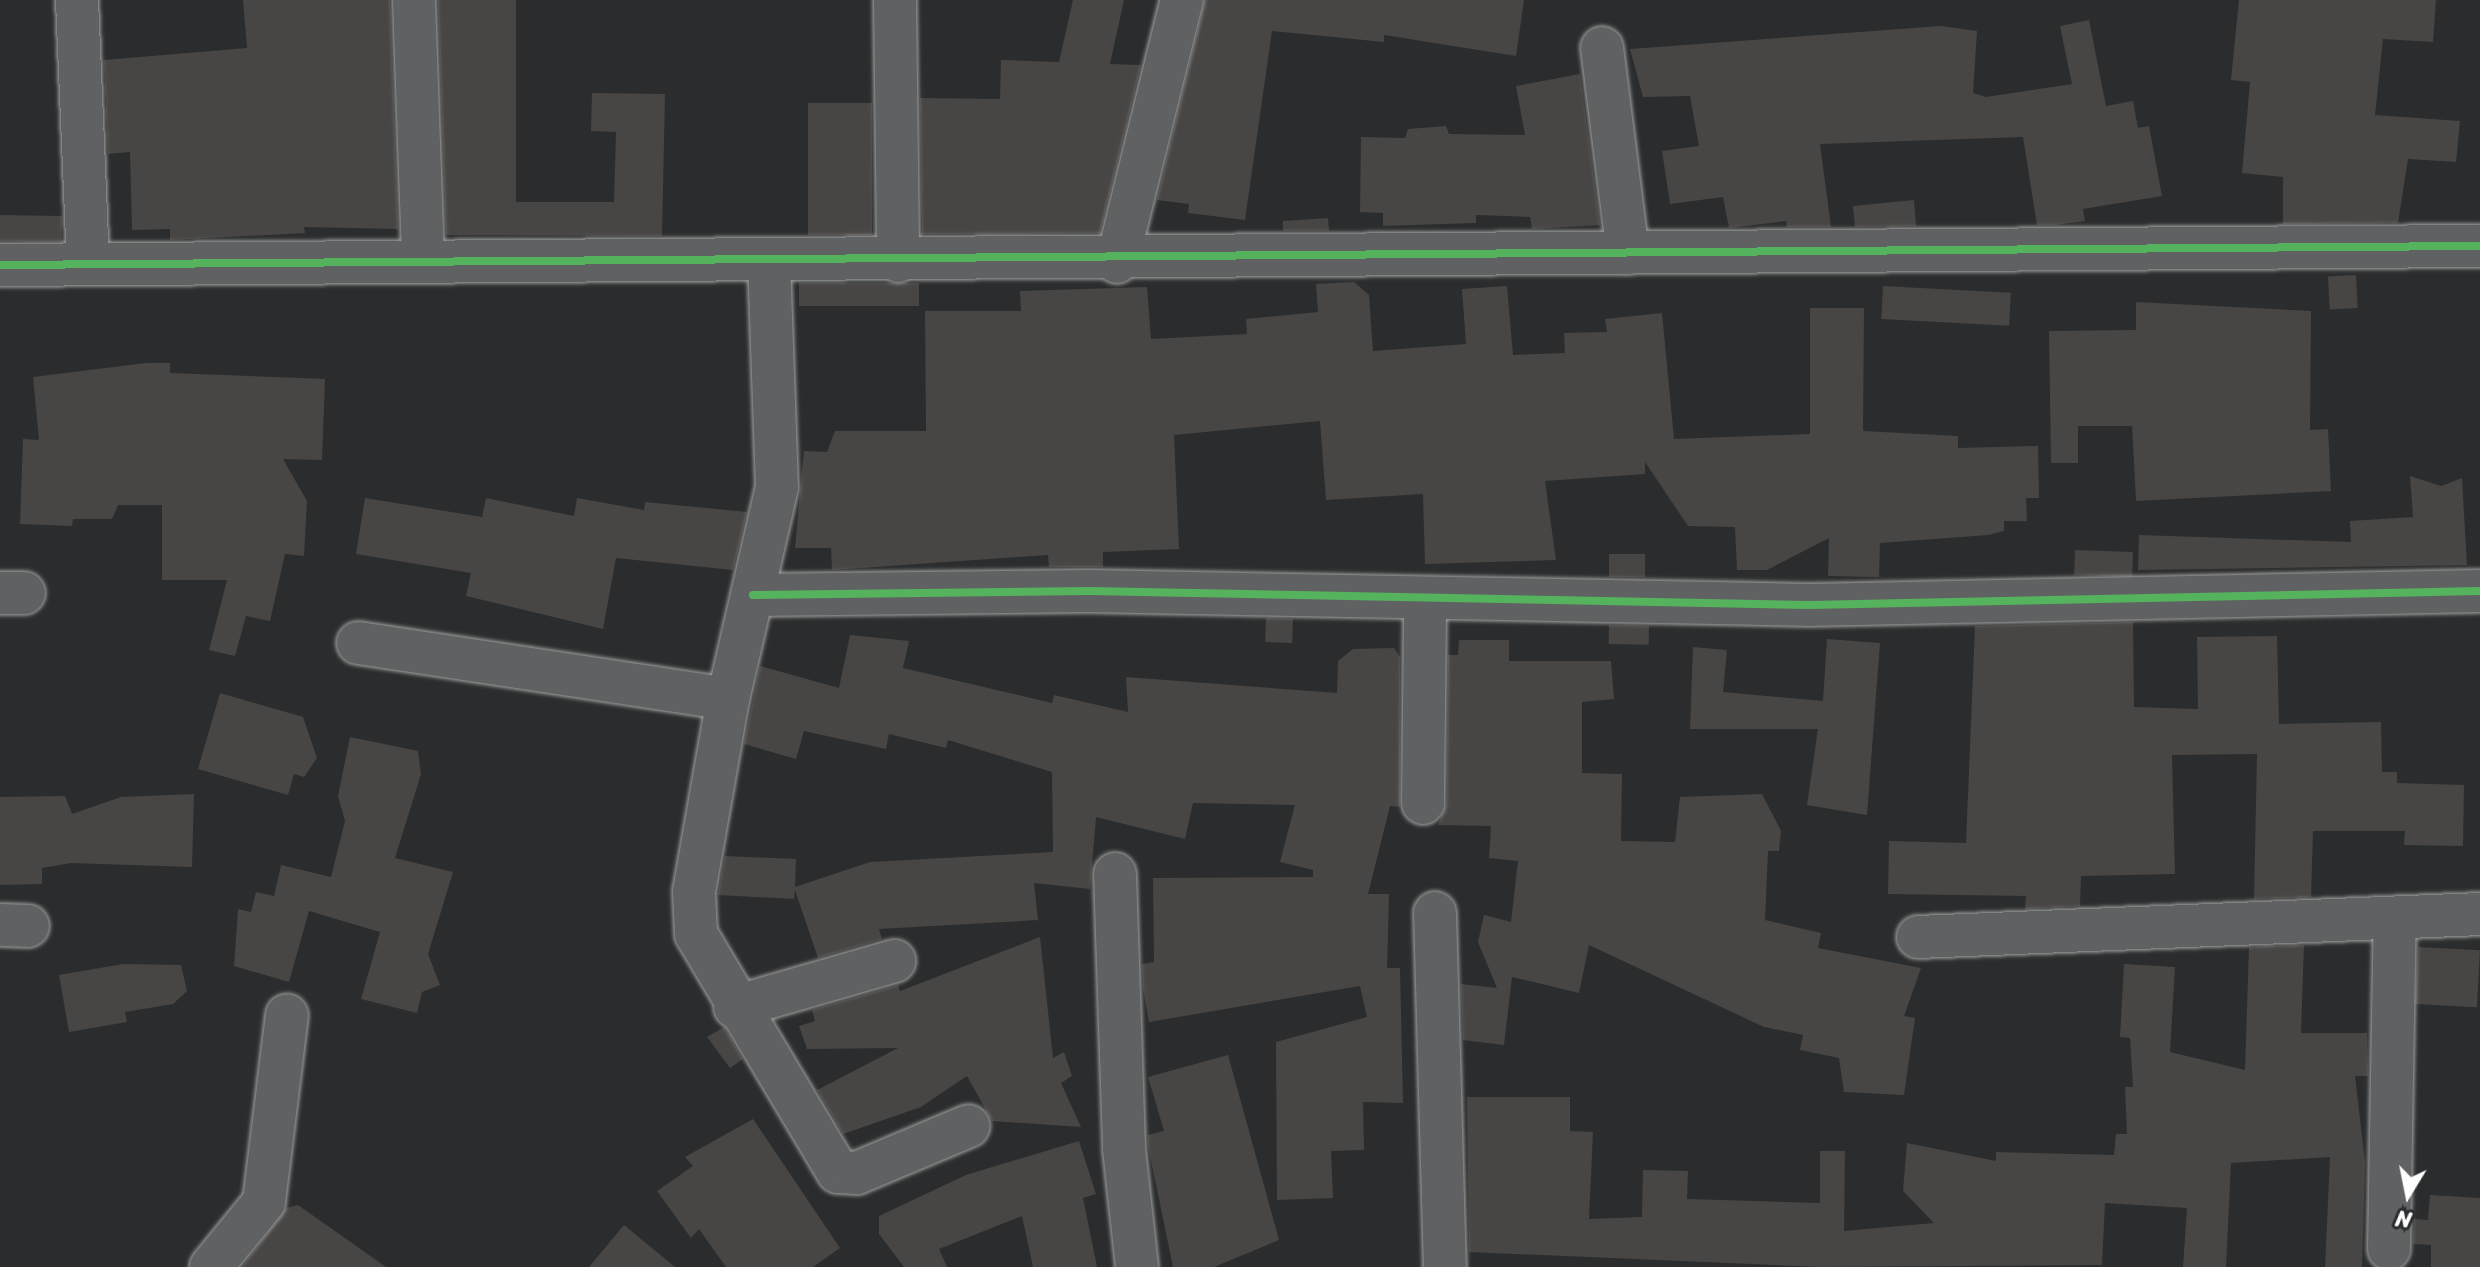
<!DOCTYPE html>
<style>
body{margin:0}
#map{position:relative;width:2480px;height:1267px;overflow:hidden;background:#2b2c2d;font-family:Sriracha,sans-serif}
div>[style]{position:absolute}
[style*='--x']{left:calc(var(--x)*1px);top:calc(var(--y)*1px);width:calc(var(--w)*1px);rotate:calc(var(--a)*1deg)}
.building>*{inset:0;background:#484644;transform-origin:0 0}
.roads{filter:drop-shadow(0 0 2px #a0a0a0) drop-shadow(0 0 2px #a0a0a0)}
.minor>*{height:42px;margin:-21px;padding:0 21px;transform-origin:21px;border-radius:21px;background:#606162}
.cycleway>*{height:8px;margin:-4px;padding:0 4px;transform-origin:4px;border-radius:4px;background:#56b35d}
span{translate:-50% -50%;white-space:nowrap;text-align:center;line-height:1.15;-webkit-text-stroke:6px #2a2d2e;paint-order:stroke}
.north{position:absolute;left:2368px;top:1155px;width:80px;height:80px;-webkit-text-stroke:6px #2a2d2e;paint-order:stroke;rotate:190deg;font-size:22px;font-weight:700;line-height:32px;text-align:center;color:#fff}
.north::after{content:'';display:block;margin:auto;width:28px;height:36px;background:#fff;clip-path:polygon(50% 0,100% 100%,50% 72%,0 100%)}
</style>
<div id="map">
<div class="building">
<i style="clip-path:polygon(243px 0,390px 0,398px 229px,304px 227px,305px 233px,170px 240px,170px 229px,132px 230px,130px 152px,108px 154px,104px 60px,247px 48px)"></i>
<i style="clip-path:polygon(438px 0,516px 0,516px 202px,614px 202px,616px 132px,591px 131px,592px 93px,665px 94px,662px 236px,446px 235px)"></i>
<i style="clip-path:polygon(1073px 0,1124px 0,1110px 64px,1141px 65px,1100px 233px,922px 234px,920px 98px,1000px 99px,1001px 60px,1059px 62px)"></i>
<i style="clip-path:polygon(1205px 0,1524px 0,1516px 56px,1384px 35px,1384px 42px,1272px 31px,1245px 220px,1188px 213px,1189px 204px,1157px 200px)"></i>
<i style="clip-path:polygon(2239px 0,2436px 0,2433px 42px,2383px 39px,2375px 115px,2460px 121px,2456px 162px,2408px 159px,2398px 223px,2283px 224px,2283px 177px,2242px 173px,2250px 82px,2231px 80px)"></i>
<i style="clip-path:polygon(2089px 20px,2106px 106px,2133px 101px,2138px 128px,2149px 126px,2162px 196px,2083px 209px,2085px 221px,2055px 225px,2037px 225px,2023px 137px,1820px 144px,1831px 227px,1787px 227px,1786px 221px,1729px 228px,1723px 197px,1670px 204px,1662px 151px,1699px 146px,1690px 96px,1643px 97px,1630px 49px,1941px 26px,1977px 31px,1973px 93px,1986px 97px,2072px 84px,2060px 26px)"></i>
<i style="clip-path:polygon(1580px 74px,1600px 225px,1532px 229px,1530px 217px,1476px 215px,1476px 223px,1383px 226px,1383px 213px,1360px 212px,1361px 137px,1405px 138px,1408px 129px,1446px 126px,1449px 134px,1525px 135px,1516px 86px)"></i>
<i style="left:808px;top:103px;width:64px;height:132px"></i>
<i style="clip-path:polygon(1914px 200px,1916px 226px,1855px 227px,1853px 206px)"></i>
<i style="left:0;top:215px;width:62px;height:26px;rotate:1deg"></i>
<i style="clip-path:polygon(1328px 218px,1329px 231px,1283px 231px,1283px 221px)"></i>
<i style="left:2356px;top:275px;width:33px;height:28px;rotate:87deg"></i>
<i style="clip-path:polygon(1354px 282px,1369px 295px,1373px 351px,1466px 344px,1462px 289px,1507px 286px,1513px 355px,1565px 353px,1564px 333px,1607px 332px,1605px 319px,1662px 313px,1674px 439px,1810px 434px,1810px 308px,1864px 308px,1863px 431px,1958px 436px,1958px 448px,2038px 446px,2039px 498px,2026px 498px,2027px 521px,2004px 521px,2004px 531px,1988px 535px,1880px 543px,1879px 577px,1828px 576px,1829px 538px,1767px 570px,1737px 570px,1735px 527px,1688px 526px,1645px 462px,1645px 474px,1545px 481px,1556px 560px,1425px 564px,1423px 494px,1326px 500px,1320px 421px,1174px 435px,1179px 549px,1103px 552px,1103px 567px,1049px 567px,1048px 555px,832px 570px,831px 548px,795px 548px,804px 451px,827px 452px,835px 431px,926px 431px,925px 311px,1021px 311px,1020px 291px,1147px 287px,1151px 339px,1247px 334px,1246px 319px,1318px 312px,1316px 284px)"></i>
<i style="left:799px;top:283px;width:120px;height:23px"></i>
<i style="left:1883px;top:286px;width:128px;height:33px;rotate:3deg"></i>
<i style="clip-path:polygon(2136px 302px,2311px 311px,2310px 430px,2328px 429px,2331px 491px,2136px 501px,2132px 426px,2078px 426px,2078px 463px,2051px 463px,2049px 331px,2136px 330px)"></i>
<i style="clip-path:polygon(146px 363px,170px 363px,170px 373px,325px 379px,322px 460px,283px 459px,307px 501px,304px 556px,285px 554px,270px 621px,246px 616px,235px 656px,209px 650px,227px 580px,162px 580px,162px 505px,118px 505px,112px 519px,73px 519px,72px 526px,20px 524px,23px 439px,39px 440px,33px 377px)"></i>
<i style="clip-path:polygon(2410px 476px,2441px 486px,2462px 478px,2467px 565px,2138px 570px,2139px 535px,2351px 542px,2350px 521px,2413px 517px)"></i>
<i style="clip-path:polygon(365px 498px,482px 517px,486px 498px,574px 516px,577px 498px,644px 510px,645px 502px,747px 512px,733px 570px,616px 558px,603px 629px,466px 596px,471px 573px,356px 554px)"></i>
<i style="left:2075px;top:550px;width:58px;height:25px;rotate:2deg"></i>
<i style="left:1609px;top:554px;width:36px;height:23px"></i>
<i style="left:1266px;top:618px;width:27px;height:24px;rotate:2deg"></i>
<i style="clip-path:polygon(2133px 622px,2134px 707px,2198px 709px,2197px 637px,2277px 636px,2279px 724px,2381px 722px,2382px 772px,2397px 772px,2397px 783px,2464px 785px,2463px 846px,2404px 845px,2405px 831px,2313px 831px,2311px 897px,2254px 899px,2257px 754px,2172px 755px,2175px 874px,2081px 876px,2080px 906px,2025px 909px,2026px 896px,1888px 894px,1889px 841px,1966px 843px,1975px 626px)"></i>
<i style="left:1609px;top:625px;width:40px;height:19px;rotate:1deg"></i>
<i style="clip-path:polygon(850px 635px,909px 641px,903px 668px,1052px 703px,1054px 695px,1128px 712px,1126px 677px,1337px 693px,1338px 661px,1353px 649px,1394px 648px,1400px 657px,1400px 807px,1390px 806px,1368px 894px,1389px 894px,1387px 968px,1400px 968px,1403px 1103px,1363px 1102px,1364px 1150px,1331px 1151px,1333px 1198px,1277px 1200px,1276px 1042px,1367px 1017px,1360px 986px,1149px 1022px,1143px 988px,1142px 964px,1154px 962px,1153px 878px,1313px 877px,1313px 870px,1280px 862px,1295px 805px,1193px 803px,1185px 839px,1096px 817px,1090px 889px,1034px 883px,1038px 920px,879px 929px,882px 939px,818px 958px,795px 890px,794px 899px,718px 895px,725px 856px,796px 859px,795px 887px,870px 862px,1053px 852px,1052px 772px,948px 740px,946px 748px,889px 734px,886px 749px,804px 731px,796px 759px,744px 744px,760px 666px,839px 688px)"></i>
<i style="clip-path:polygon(1827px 639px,1880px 643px,1867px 815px,1807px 805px,1818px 729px,1690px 729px,1693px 647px,1727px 650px,1723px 692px,1823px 701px)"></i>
<i style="clip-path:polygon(1459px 640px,1509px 640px,1509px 661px,1611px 661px,1614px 699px,1582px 702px,1582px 773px,1622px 774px,1621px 841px,1675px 842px,1680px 797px,1762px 794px,1781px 831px,1779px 851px,1768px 851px,1765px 920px,1821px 933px,1818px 948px,1921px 968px,1904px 1016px,1915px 1018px,1904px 1095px,1844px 1092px,1839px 1058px,1800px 1050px,1803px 1035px,1764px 1027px,1589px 945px,1579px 993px,1512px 977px,1504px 1045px,1463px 1040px,1461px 984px,1497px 988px,1478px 942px,1484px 915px,1511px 922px,1518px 861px,1489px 858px,1491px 826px,1438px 825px,1447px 803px,1448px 655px,1458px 655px)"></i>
<i style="clip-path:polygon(220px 693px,303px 717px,317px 758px,304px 777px,294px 774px,288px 795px,198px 769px)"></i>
<i style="clip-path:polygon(350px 737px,418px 751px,421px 774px,395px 858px,453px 872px,428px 954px,440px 985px,422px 992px,417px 1013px,361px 999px,380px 932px,309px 911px,289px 982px,234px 966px,238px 909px,251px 912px,256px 892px,274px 896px,281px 865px,331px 877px,345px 821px,338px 796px)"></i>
<i style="clip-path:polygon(194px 794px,192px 867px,71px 863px,42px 868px,42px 884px,0 885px,0 797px,65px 796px,72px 814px,121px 797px)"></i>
<i style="clip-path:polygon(1040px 937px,1053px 1058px,1064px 1052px,1072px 1076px,1061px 1083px,1081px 1127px,992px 1121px,967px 1076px,921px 1107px,843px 1134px,817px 1090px,898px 1048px,807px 1049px,799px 1026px,815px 1021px,812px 1010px,898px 985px,900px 991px)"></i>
<i style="clip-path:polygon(2304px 945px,2301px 1033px,2367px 1033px,2368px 1076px,2355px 1076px,2365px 1162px,2362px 1267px,2325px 1267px,2330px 1157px,2231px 1163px,2226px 1267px,2183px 1267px,2187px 1208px,2105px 1203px,2102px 1265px,1820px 1267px,1469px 1252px,1467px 1097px,1570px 1097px,1570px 1131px,1593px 1132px,1589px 1219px,1642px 1217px,1643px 1170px,1688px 1171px,1687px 1199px,1820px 1203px,1820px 1151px,1845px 1151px,1844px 1231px,1934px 1223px,1903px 1191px,1907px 1143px,1996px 1161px,1996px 1152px,2114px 1155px,2116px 1134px,2127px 1134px,2125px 1087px,2133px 1087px,2130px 1038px,2120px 1037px,2124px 964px,2175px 967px,2170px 1052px,2245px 1070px,2249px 947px)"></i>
<i style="left:2418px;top:947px;width:62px;height:57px;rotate:3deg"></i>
<i style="clip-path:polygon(123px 964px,181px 965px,187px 991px,173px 1004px,125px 1012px,127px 1022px,69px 1032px,59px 975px)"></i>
<i style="clip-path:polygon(724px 1027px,743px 1059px,730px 1068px,707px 1037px)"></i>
<i style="clip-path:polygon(1228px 1055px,1279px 1240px,1214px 1267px,1173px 1267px,1148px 1146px,1148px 1135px,1164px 1131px,1148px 1077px)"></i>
<i style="clip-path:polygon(753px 1119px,840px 1248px,813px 1267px,726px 1267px,699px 1229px,691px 1238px,657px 1191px,693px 1166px,685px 1157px)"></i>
<i style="clip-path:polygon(1079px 1141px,1096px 1194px,1083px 1198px,1097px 1267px,1033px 1267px,1022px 1216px,939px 1249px,947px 1267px,904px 1267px,879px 1234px,879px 1216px,966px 1175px)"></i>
<i style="clip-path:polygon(2430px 1195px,2480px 1198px,2480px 1267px,2431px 1267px,2431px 1245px,2413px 1244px,2414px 1219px,2428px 1220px)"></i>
<i style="clip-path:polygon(298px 1205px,386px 1267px,242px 1267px,286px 1208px)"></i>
<i style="clip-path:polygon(624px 1225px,675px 1267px,589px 1267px)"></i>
</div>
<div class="roads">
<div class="minor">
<i style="--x:77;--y:0;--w:264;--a:87.6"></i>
<i style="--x:414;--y:0;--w:258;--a:88"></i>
<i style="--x:895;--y:0;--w:261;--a:89.3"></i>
<i style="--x:1602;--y:48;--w:207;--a:82.8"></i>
<i style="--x:769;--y:260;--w:227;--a:88"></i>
<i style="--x:777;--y:487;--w:218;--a:103"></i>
<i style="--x:728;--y:699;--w:196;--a:100"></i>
<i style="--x:694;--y:892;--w:42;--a:87.3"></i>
<i style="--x:696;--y:934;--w:277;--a:59.2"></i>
<i style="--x:838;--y:1172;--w:19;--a:3"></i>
<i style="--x:857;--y:1173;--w:121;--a:-22.8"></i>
<i style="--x:1117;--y:262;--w:270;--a:-76.1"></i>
<i style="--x:0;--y:265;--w:2480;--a:-0.44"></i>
<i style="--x:0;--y:593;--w:24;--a:0"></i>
<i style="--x:753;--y:595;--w:336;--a:-0.7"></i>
<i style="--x:1089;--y:591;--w:720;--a:1.11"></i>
<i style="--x:1809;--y:605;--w:671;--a:-1.2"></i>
<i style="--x:358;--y:643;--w:374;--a:8.6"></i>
<i style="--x:1423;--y:803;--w:205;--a:-89.4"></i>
<i style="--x:1115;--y:874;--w:275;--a:88.1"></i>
<i style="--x:1124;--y:1149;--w:119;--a:83.7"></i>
<i style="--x:1435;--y:913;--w:354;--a:88.4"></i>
<i style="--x:0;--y:925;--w:28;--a:2"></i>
<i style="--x:1918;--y:937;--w:562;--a:-2.34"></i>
<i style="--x:735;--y:1007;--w:166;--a:-16.1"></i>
<i style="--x:2389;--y:1249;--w:331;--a:-89"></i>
<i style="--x:211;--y:1267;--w:84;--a:-50.8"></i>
<i style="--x:264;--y:1202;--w:188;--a:-83"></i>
</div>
</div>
<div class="cycleway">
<i style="--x:0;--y:265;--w:2480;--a:-0.44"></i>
<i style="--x:753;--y:595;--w:336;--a:-0.7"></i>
<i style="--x:1089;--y:591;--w:720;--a:1.11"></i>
<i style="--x:1809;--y:605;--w:671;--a:-1.2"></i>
</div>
<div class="north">N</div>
</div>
